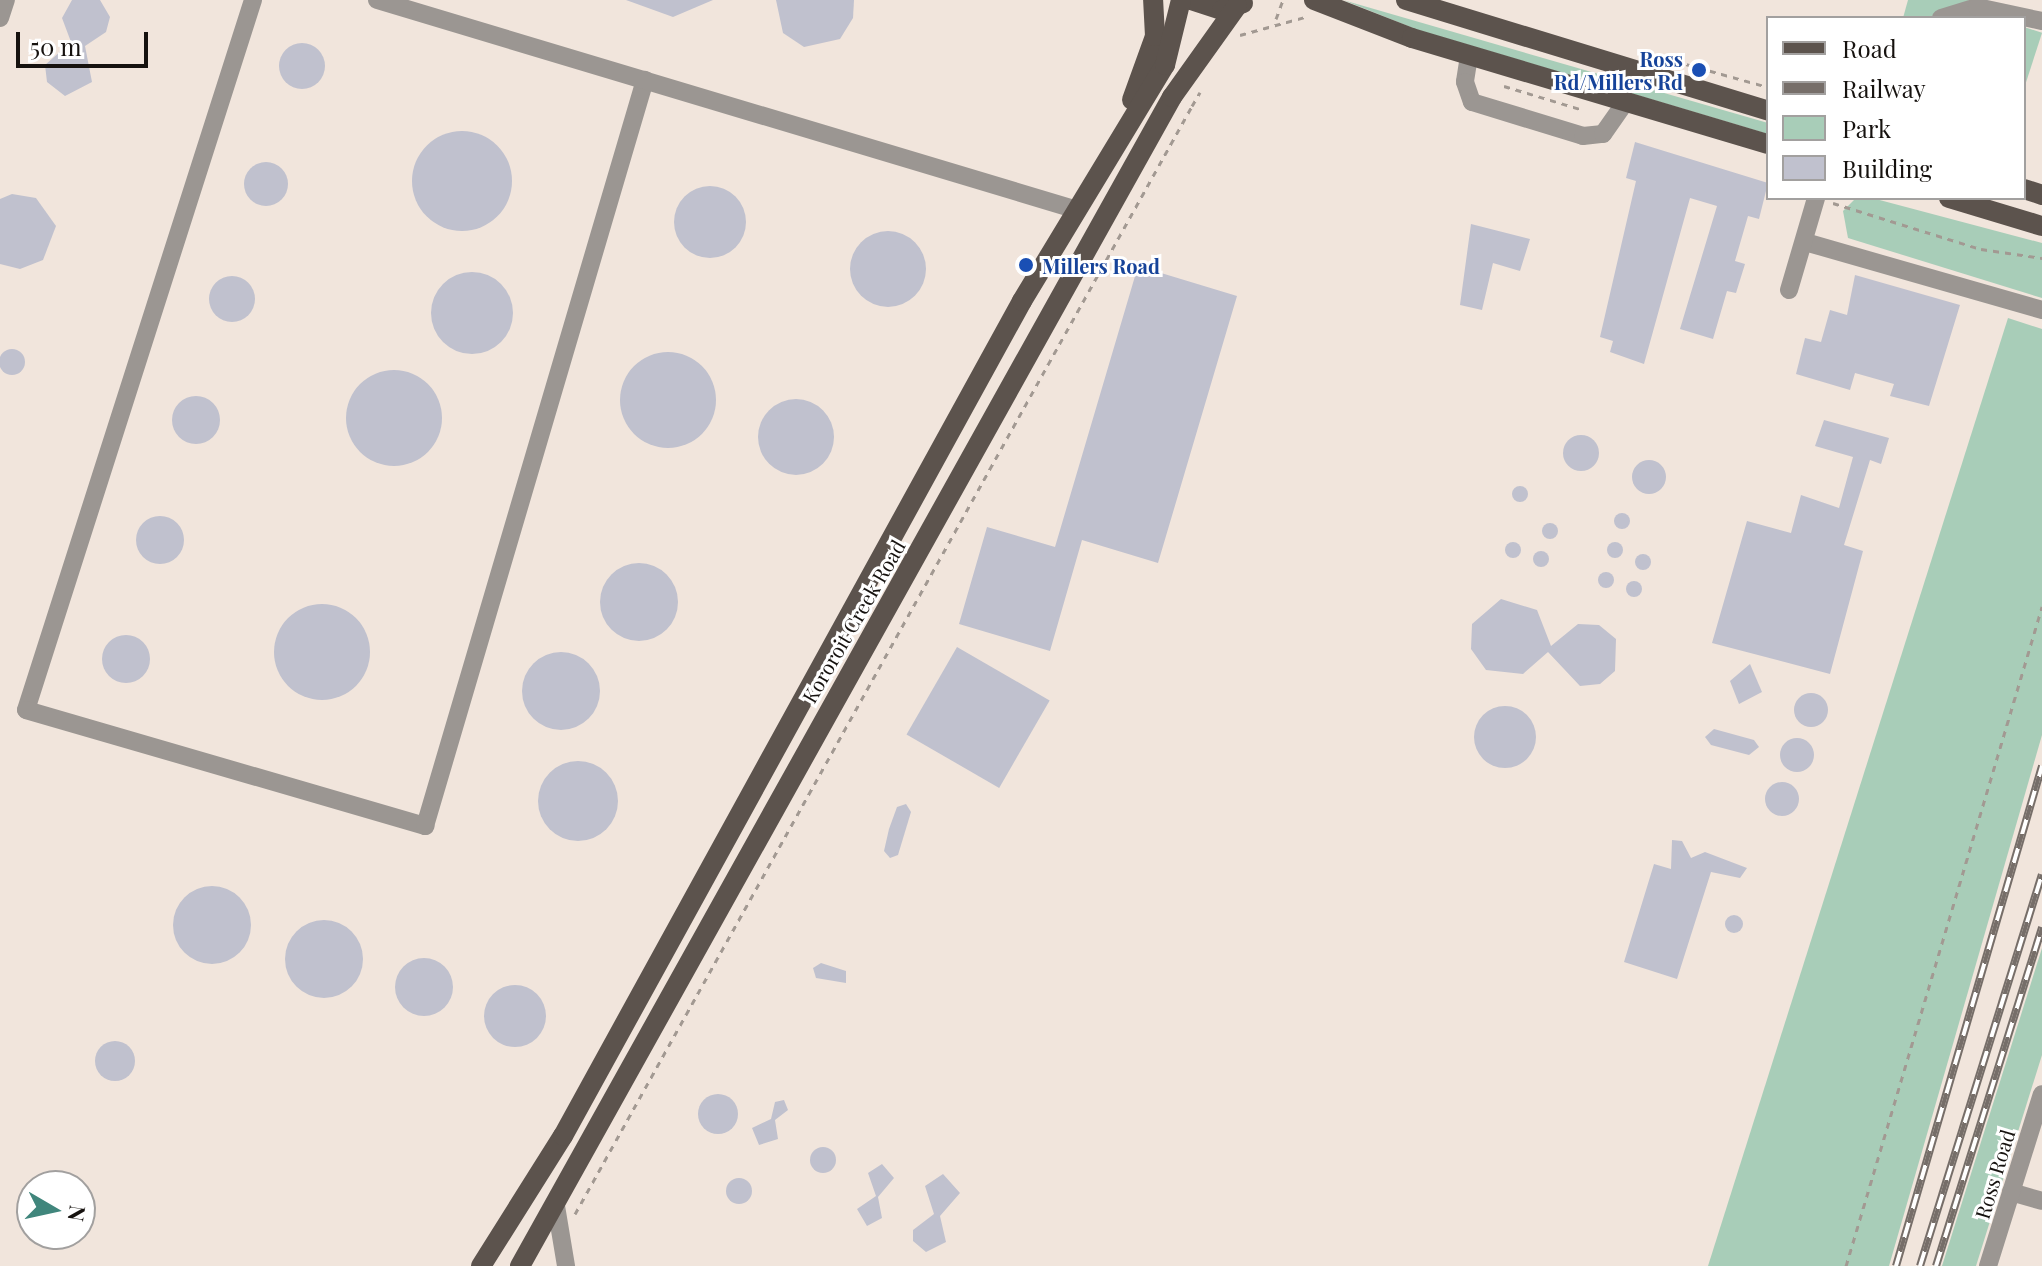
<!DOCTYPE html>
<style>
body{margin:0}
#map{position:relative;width:2042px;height:1266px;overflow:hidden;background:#f1e5dc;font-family:"Playfair Display",serif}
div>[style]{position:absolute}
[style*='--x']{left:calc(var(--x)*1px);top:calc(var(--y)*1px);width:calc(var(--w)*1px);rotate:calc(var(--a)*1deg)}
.green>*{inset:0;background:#a8cdb8;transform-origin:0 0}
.building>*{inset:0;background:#c0c1ce;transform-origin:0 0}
.round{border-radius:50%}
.path>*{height:3px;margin-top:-1.5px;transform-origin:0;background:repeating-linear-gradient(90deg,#a29992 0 6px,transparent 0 12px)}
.minor>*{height:18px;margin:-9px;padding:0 9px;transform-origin:9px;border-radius:9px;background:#9b9692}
.major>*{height:20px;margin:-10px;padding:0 10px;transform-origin:10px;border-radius:10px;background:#5c534d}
.rail>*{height:8px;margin-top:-4px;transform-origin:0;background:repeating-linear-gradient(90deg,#fff 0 15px,#766e69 0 30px);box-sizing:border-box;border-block:2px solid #766e69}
.dots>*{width:22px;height:22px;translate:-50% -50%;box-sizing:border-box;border:4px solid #fff;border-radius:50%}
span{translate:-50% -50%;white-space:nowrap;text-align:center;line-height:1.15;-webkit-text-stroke:6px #fff;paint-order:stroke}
.transit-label{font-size:20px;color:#164399;font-weight:700}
.right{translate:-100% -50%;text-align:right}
.left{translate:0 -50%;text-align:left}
.street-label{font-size:20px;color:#16120f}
.legend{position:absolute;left:1766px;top:16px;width:260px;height:184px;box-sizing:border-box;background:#fff;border:2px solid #a2a09f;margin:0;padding:10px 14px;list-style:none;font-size:24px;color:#16120f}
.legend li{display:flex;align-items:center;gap:16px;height:40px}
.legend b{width:40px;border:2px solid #a2a09f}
.north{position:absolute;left:16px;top:1170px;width:80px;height:80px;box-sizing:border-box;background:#fff;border:2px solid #a2a09f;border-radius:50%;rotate:99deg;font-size:22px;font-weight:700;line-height:32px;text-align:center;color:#16120f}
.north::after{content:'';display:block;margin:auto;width:28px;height:36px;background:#40867c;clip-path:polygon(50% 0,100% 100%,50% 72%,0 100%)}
.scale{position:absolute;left:16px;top:32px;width:132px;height:36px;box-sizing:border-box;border:4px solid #16120f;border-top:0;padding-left:10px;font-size:24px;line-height:28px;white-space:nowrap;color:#16120f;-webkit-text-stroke:6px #fff;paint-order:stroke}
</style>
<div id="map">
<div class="green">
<i style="clip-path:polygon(1343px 0,1768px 123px,1768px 134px,1418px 30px)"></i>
<i style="clip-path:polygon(1908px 0,1970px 0,1927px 18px,1903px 18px)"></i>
<i style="left:2024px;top:27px;width:19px;height:147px;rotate:18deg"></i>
<i style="clip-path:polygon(1872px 198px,2042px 243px,2042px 298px,1848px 238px,1843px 211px,1856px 198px)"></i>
<i style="clip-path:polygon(2008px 318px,2042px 329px,2042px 735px,1889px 1266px,1708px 1266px)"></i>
<i style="clip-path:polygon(2042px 948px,2042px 1055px,1976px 1266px,1942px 1266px)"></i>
</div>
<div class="building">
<i style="clip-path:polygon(72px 0,100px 0,110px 17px,106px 32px,85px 46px,92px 82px,65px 96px,47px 82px,45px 65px,71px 42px,62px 18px)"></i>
<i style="clip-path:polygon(626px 0,713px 0,673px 17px)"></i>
<i style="clip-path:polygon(776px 0,854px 0,853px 18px,840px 39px,804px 47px,783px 33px)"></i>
<i class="round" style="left:279px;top:43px;width:46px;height:46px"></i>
<i class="round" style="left:412px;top:131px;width:100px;height:100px"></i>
<i style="clip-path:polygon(1635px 142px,1768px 183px,1759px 219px,1748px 216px,1735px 261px,1745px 264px,1736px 293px,1727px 291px,1713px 339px,1680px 329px,1717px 206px,1690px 198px,1644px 364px,1610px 352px,1613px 341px,1600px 337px,1636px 181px,1626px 178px)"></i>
<i class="round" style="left:244px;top:162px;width:44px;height:44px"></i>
<i class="round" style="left:674px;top:186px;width:72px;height:72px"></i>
<i style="clip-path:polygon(12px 194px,36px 198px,56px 226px,43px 260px,20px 269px,0 264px,0 199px)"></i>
<i style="clip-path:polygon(1471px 224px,1530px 239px,1520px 271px,1493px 263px,1482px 310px,1460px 305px)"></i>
<i class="round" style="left:850px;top:231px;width:76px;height:76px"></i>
<i style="clip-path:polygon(1138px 266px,1237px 296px,1158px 563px,1082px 540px,1050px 651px,959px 624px,987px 527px,1055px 547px)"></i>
<i class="round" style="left:431px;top:272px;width:82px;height:82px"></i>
<i style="clip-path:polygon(1855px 275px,1960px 305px,1929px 406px,1890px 396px,1894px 384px,1855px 373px,1850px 390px,1796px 374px,1805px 338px,1821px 342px,1830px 310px,1847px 315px)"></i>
<i class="round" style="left:209px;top:276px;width:46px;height:46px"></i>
<i class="round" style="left:-1px;top:349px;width:26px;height:26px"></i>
<i class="round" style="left:620px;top:352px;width:96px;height:96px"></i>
<i class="round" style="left:346px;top:370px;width:96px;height:96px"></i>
<i class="round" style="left:172px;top:396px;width:48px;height:48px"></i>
<i class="round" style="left:758px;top:399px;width:76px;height:76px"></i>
<i style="clip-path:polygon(1824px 420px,1889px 438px,1881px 464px,1870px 460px,1844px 545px,1863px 551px,1830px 674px,1712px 643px,1747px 521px,1791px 533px,1801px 495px,1839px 508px,1853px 457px,1815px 446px)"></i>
<i class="round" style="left:1563px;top:435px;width:36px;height:36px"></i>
<i class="round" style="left:1632px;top:460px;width:34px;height:34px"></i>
<i class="round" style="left:1512px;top:486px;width:16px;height:16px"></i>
<i class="round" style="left:1614px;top:513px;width:16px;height:16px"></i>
<i class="round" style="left:136px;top:516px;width:48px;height:48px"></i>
<i class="round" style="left:1542px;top:523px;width:16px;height:16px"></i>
<i class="round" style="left:1607px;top:542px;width:16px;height:16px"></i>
<i class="round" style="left:1505px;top:542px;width:16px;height:16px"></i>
<i class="round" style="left:1533px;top:551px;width:16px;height:16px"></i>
<i class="round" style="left:1635px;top:554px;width:16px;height:16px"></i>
<i class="round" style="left:600px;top:563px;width:78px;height:78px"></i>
<i class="round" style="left:1598px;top:572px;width:16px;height:16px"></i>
<i class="round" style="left:1626px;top:581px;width:16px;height:16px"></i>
<i style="clip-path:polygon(1501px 599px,1537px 610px,1551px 646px,1578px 624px,1599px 625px,1616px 639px,1615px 671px,1600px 684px,1580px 686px,1548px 652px,1523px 674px,1486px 670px,1471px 649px,1472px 624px)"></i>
<i class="round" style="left:274px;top:604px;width:96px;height:96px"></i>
<i class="round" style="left:102px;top:635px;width:48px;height:48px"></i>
<i style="left:957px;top:647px;width:107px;height:101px;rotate:30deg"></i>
<i class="round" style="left:522px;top:652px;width:78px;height:78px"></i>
<i style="clip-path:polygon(1750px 664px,1762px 692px,1739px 704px,1730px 681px)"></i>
<i class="round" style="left:1794px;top:693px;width:34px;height:34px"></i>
<i class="round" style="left:1474px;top:706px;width:62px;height:62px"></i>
<i style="clip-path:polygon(1714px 729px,1754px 740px,1759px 747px,1749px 755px,1711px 745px,1705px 737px)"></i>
<i class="round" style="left:1780px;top:738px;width:34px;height:34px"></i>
<i class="round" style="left:538px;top:761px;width:80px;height:80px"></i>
<i class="round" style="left:1765px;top:782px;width:34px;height:34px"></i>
<i style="clip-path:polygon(906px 804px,911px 812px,898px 855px,890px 858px,884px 851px,889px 829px,897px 807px)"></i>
<i style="clip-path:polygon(1672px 840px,1682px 841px,1691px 858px,1705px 852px,1747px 868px,1740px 878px,1711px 872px,1677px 979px,1624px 962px,1654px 864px,1671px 869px)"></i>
<i class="round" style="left:173px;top:886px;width:78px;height:78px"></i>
<i class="round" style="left:1725px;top:915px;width:18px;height:18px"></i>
<i class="round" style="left:285px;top:920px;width:78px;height:78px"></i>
<i class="round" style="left:395px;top:958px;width:58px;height:58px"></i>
<i style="clip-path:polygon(821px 963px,846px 971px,846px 983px,816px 978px,813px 968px)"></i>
<i class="round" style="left:484px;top:985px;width:62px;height:62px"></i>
<i class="round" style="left:95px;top:1041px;width:40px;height:40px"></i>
<i class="round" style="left:698px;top:1094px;width:40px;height:40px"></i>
<i style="clip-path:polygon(784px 1100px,788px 1110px,775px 1120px,778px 1139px,759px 1145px,752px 1128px,771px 1119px,775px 1102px)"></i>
<i class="round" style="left:810px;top:1147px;width:26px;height:26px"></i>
<i style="clip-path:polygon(882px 1164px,894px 1178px,878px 1197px,882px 1218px,867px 1226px,857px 1209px,876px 1196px,868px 1173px)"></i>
<i style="clip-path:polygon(943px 1174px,960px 1193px,940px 1216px,946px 1242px,926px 1252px,913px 1241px,913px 1230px,934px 1214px,925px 1186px)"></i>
<i class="round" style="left:726px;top:1178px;width:26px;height:26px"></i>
</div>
<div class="path">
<i style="--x:1276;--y:19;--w:20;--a:-70"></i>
<i style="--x:1240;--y:35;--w:67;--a:-15.5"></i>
<i style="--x:1675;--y:61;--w:97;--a:15.6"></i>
<i style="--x:1504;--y:86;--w:79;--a:16.8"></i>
<i style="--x:1192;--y:106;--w:16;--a:-60"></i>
<i style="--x:1833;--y:203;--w:155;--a:17.3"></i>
<i style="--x:1981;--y:249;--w:62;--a:8.4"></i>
<i style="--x:575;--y:1214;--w:1268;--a:-60.89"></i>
<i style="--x:1846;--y:1266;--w:688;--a:-73.44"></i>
</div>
<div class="minor">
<i style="--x:253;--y:0;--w:745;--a:107.73"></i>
<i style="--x:26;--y:710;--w:416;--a:16.2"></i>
<i style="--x:425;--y:826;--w:778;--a:-73.57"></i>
<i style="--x:377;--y:0;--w:728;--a:16.69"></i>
<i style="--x:0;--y:18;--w:19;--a:-72"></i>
<i style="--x:1941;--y:18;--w:38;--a:-17"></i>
<i style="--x:1977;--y:7;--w:66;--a:12.2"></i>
<i style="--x:1469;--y:56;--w:26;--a:99"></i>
<i style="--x:1465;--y:82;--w:21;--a:71"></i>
<i style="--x:1472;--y:102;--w:116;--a:17"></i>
<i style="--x:1583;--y:136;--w:20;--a:-6"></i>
<i style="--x:1603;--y:134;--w:39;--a:-55"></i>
<i style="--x:1805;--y:242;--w:247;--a:16"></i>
<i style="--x:1789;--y:290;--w:96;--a:-73.6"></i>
<i style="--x:2011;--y:1192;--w:32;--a:16"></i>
<i style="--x:556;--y:1206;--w:61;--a:80.5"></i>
<i style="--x:1988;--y:1266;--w:180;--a:-72.6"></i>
</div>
<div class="major">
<i style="--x:1191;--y:0;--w:33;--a:18"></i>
<i style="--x:1222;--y:10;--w:22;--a:-18"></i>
<i style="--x:1314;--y:0;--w:105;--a:21.2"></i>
<i style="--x:1412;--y:38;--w:371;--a:16.6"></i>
<i style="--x:1406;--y:0;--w:379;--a:17"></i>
<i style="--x:1132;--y:100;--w:68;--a:-70.2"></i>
<i style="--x:1155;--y:36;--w:36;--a:-93"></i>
<i style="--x:2024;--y:189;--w:19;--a:18"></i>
<i style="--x:1949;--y:198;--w:97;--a:16.8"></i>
<i style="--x:481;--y:1266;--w:154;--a:-57.8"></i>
<i style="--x:563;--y:1136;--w:953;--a:-61.2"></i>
<i style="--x:1022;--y:301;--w:276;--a:-58.8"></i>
<i style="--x:1165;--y:65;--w:67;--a:-76.2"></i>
<i style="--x:520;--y:1266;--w:1339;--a:-60.85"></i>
<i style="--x:1172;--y:97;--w:112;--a:-54.5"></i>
</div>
<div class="rail">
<i style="--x:1896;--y:1266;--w:521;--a:-73.72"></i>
<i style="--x:1920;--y:1266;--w:410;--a:-72.7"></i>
<i style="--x:1936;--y:1266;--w:355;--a:-72.6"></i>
</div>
<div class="dots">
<i style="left:1699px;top:70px;background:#1a4fb4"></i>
<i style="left:1026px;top:265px;background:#1a4fb4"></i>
</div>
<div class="transit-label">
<span class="right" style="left:1683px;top:70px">Ross<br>Rd/Millers Rd</span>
<span class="left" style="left:1042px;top:265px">Millers Road</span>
</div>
<div class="street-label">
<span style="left:853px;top:621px;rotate:-60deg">Kororoit Creek Road</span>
<span style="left:1994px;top:1174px;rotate:-73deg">Ross Road</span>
</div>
<ul class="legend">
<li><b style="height:10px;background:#5c534d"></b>Road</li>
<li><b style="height:10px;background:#766e69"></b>Railway</li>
<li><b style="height:22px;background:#a8cdb8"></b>Park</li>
<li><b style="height:22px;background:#c0c1ce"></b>Building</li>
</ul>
<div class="north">N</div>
<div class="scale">50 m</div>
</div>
